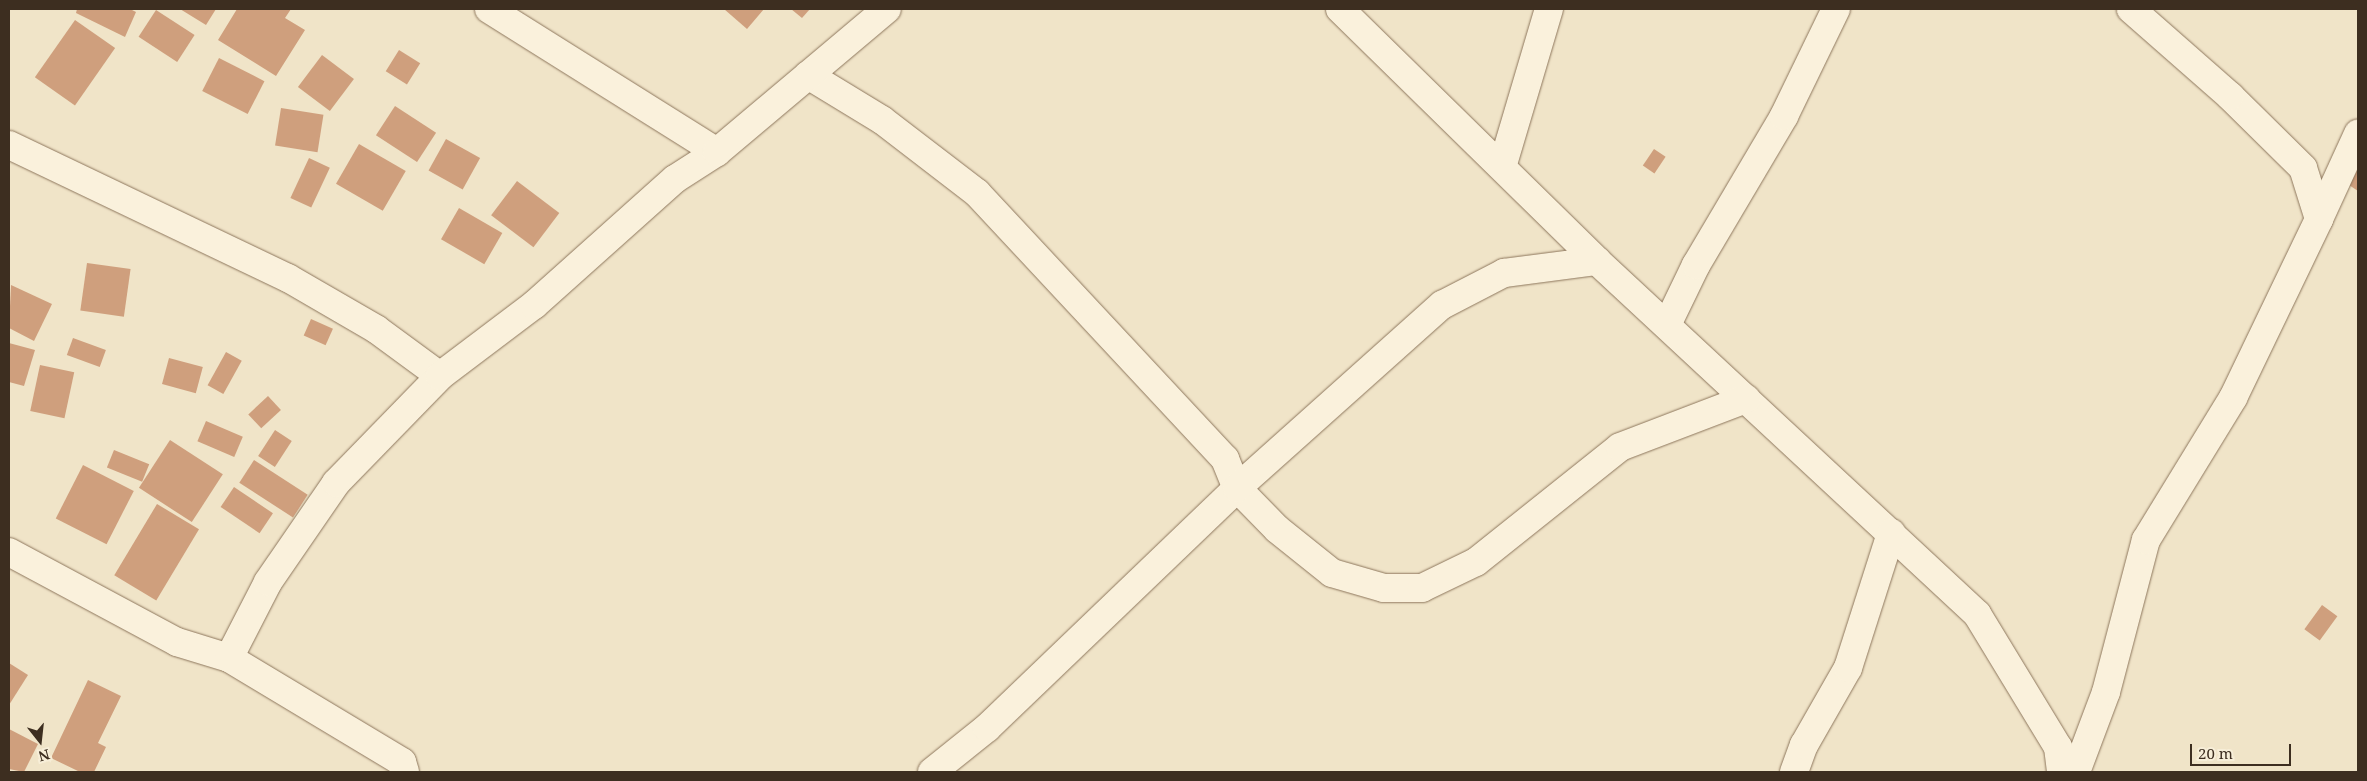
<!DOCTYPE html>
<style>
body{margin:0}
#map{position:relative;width:2367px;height:781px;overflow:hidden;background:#f0e4c8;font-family:"Noto Serif",serif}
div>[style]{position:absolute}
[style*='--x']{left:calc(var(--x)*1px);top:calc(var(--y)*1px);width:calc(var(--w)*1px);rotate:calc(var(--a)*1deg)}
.building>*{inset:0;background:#cf9f7d;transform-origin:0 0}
.roads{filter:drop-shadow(0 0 1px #8d765c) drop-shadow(0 0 1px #8d765c)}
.street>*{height:28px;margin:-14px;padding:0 14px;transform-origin:14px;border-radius:14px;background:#faf1dc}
span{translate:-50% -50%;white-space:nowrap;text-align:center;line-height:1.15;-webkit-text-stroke:4.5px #f7eed8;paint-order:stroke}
.frame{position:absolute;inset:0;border:10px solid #3d2e20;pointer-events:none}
.north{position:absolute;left:15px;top:716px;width:50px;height:50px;-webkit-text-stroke:4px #f7eed8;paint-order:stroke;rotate:164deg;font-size:14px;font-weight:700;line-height:20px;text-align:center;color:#3d2e20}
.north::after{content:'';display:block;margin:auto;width:18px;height:22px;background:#3d2e20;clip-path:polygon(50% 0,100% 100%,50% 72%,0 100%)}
.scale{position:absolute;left:2190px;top:744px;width:101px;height:22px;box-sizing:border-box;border:2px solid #3d2e20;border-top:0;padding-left:6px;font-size:15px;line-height:18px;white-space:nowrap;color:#3d2e20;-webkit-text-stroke:4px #f7eed8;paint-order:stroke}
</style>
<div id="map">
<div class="building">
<i style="clip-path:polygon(77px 9px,130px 9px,136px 12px,125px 37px,76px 13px)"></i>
<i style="clip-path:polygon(180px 9px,216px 9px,206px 25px)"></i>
<i style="clip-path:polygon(237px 9px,291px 9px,285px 18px,305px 30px,276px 76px,218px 40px)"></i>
<i style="clip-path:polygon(724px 9px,764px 9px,747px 29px)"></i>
<i style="clip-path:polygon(791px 9px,810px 9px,802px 18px)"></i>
<i style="left:156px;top:10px;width:46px;height:32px;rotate:33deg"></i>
<i style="left:75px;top:20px;width:49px;height:70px;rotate:35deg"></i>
<i style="left:399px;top:50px;width:25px;height:25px;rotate:32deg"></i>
<i style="left:322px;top:55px;width:40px;height:40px;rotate:37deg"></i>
<i style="left:219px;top:58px;width:51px;height:37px;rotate:27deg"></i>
<i style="left:395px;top:106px;width:49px;height:35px;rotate:33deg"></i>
<i style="left:281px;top:108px;width:43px;height:38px;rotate:9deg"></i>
<i style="left:446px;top:139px;width:39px;height:36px;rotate:29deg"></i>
<i style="left:359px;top:144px;width:54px;height:46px;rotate:30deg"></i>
<i style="left:1654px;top:149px;width:14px;height:20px;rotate:34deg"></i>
<i style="left:309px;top:158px;width:23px;height:44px;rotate:25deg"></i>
<i style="clip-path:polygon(2358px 169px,2358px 191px,2349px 185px)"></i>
<i style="left:517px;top:181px;width:53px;height:43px;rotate:37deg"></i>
<i style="left:459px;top:208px;width:50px;height:36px;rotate:30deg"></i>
<i style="left:87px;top:263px;width:44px;height:48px;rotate:8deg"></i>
<i style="clip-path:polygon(11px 285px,52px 304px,34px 341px,9px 328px)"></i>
<i style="left:311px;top:319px;width:24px;height:18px;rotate:24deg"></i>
<i style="left:73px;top:338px;width:35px;height:18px;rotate:20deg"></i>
<i style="clip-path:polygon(9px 343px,35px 350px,24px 386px,9px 382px)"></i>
<i style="left:226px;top:352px;width:18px;height:38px;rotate:29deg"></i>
<i style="left:169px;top:358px;width:35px;height:27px;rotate:15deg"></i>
<i style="left:40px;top:365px;width:35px;height:47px;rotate:12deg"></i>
<i style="left:268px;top:396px;width:19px;height:27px;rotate:47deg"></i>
<i style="left:206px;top:421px;width:40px;height:22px;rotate:23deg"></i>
<i style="left:275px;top:430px;width:20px;height:31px;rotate:33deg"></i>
<i style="left:170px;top:440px;width:63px;height:57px;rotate:33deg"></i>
<i style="left:114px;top:450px;width:38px;height:19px;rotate:22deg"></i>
<i style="left:254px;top:460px;width:64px;height:27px;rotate:33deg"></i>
<i style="left:83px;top:465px;width:57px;height:60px;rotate:27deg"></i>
<i style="left:234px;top:487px;width:47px;height:24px;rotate:34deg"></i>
<i style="left:157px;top:504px;width:49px;height:83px;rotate:31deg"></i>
<i style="left:2322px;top:605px;width:19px;height:30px;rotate:36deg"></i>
<i style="clip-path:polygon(9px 663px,28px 675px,9px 705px)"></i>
<i style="clip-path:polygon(88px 680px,121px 696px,98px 743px,106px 747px,94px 772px,80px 772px,51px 758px)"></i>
<i style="clip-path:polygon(9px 729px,38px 744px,24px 772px,9px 769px)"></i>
</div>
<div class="roads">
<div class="street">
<i style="--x:489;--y:9;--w:269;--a:32.1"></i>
<i style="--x:1340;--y:9;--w:360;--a:44.4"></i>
<i style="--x:1597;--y:261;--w:519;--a:42.89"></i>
<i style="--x:1977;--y:614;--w:156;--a:58.7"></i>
<i style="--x:2058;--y:747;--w:25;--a:83"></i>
<i style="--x:808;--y:75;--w:87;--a:31.3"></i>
<i style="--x:882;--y:120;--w:120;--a:37.5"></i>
<i style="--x:977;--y:193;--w:364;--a:47"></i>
<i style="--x:1225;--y:459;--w:31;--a:68"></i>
<i style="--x:1237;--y:488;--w:57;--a:45.7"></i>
<i style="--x:1277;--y:529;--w:70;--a:38.7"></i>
<i style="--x:1332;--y:573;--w:54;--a:16.1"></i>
<i style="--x:1384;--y:588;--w:38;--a:0"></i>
<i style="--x:1422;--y:588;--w:60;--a:-25.7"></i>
<i style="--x:1476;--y:562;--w:184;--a:-38.6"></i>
<i style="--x:1620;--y:447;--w:135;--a:-20.9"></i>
<i style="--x:9;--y:145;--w:309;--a:25.5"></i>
<i style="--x:288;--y:278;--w:102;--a:30.1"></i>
<i style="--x:376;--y:329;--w:79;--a:36.3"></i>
<i style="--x:1503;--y:164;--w:162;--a:-73.5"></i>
<i style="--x:2319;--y:219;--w:94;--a:-65.4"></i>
<i style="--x:1667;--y:325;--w:67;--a:-64.2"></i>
<i style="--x:1696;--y:265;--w:173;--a:-59.4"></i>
<i style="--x:1784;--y:116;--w:119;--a:-64.1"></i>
<i style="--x:9;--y:552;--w:191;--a:28.2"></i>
<i style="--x:177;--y:642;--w:54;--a:17.1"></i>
<i style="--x:229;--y:658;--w:85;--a:-62.8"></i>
<i style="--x:268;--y:582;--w:120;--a:-55.5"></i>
<i style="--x:336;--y:483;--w:149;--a:-45.8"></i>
<i style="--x:440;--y:376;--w:118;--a:-37.1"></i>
<i style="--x:534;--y:305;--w:189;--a:-41.8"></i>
<i style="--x:675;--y:179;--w:50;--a:-32.7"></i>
<i style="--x:717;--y:152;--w:222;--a:-40.1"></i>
<i style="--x:229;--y:658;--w:202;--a:31"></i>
<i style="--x:402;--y:762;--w:10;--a:73"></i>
<i style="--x:932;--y:772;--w:70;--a:-38.7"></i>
<i style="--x:987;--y:728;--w:347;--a:-43.8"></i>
<i style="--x:1237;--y:488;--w:275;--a:-41.8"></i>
<i style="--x:1442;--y:305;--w:70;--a:-27.3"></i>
<i style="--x:1504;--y:273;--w:94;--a:-7.4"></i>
<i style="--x:1794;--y:772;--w:29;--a:-70"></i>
<i style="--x:1804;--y:745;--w:89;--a:-60.3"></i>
<i style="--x:1848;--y:668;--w:142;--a:-72.3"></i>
<i style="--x:2076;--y:772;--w:85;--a:-69.4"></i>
<i style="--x:2106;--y:692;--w:157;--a:-75.3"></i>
<i style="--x:2146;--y:540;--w:167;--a:-58.5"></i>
<i style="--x:2233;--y:398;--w:199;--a:-64.3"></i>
<i style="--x:2319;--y:219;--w:53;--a:-107.4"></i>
<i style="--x:2303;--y:168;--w:103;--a:-135.4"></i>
<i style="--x:2230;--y:96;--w:132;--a:-138.7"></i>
</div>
</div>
<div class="frame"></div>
<div class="north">N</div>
<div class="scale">20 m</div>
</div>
